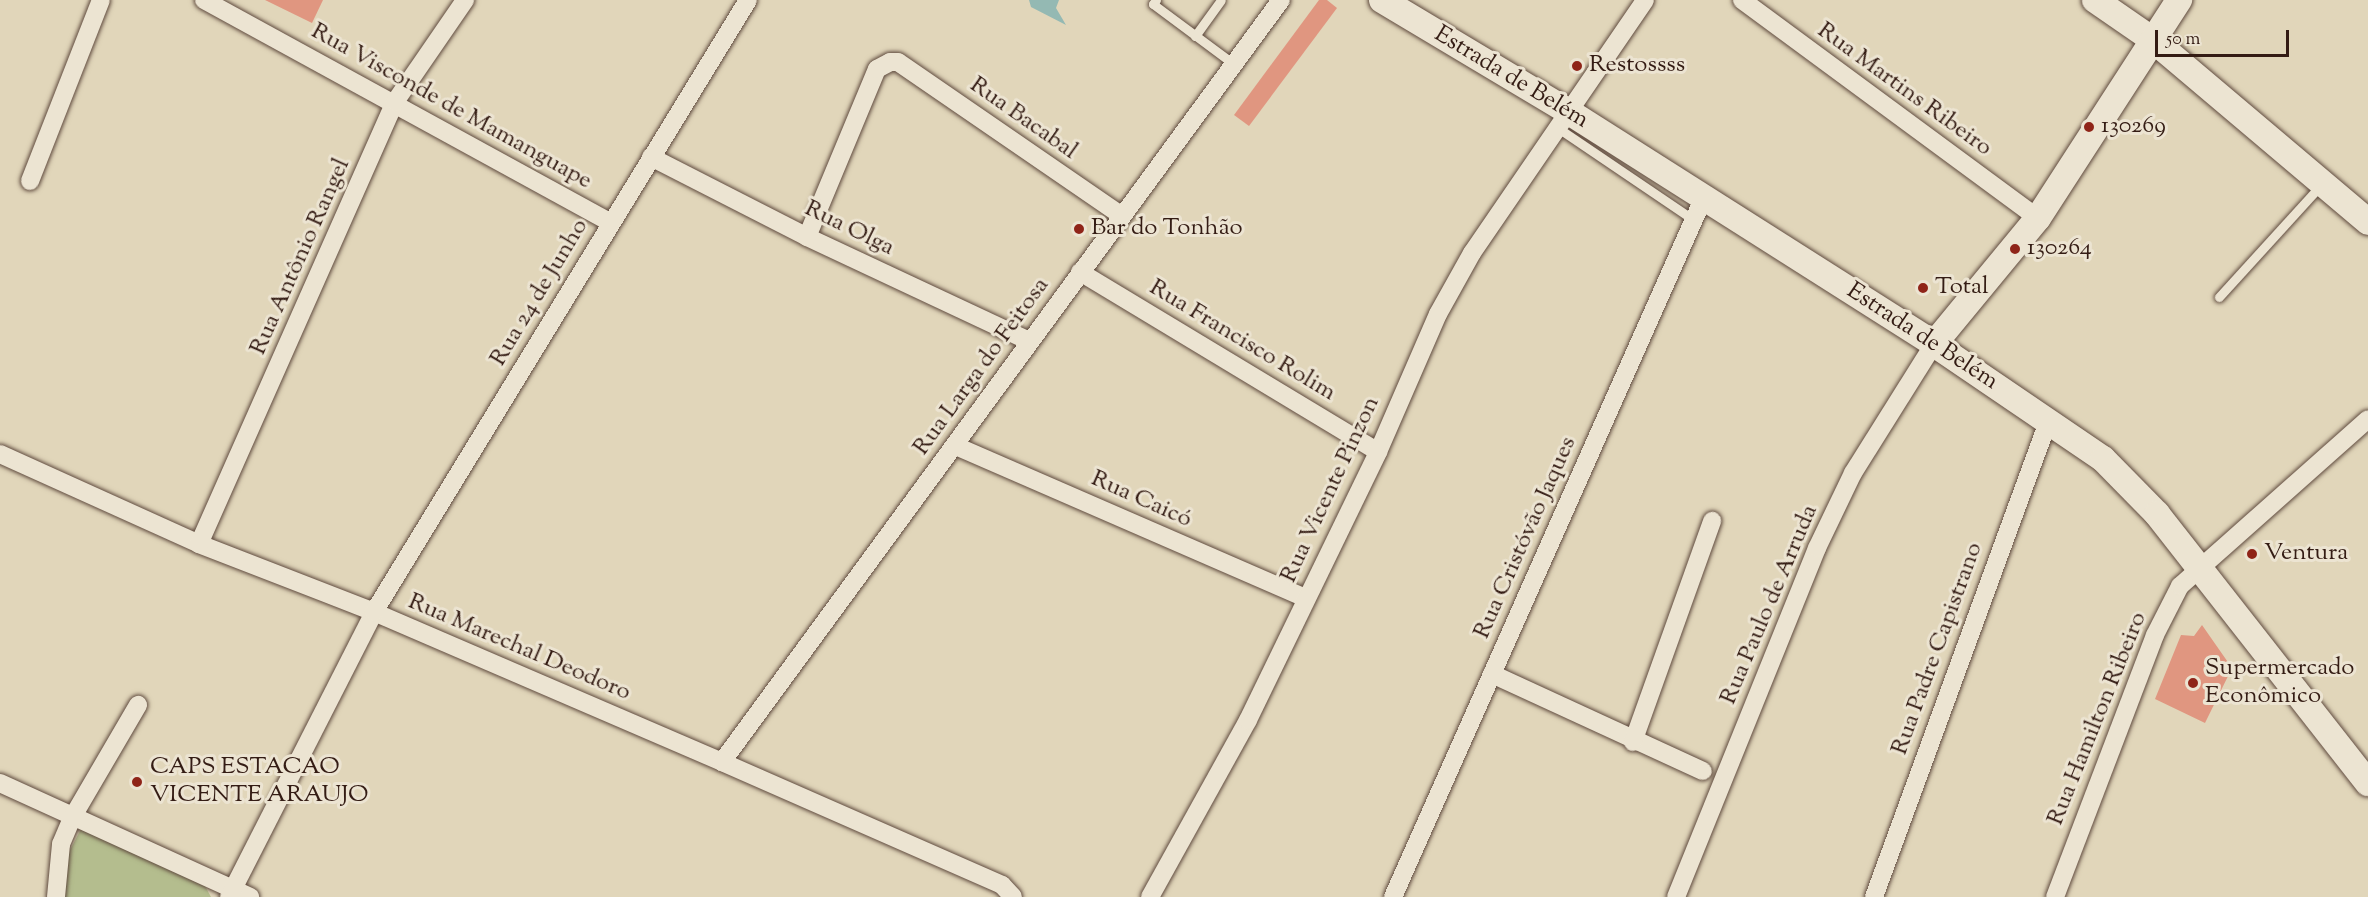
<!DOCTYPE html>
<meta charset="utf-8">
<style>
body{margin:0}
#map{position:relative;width:2368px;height:897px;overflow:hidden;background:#e1d6ba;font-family:"Sorts Mill Goudy",serif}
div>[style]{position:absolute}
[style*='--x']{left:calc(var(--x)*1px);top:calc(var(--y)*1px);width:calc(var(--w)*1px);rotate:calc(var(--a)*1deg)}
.green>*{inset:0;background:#b4bd8e}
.water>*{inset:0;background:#94b9b3}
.building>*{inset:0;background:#e09680}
.roads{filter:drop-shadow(0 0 2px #5f4a3e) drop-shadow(0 0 2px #5f4a3e)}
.lane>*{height:9px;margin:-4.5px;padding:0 4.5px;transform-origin:4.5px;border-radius:4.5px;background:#ece4d2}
.street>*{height:18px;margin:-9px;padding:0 9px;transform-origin:9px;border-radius:9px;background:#ece4d2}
.secondary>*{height:26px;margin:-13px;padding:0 13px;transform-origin:13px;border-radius:13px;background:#ece4d2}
.dots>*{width:16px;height:16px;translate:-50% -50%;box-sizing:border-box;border:3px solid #ece4d2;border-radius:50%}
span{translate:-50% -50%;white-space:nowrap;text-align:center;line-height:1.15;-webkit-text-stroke:6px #ece4d2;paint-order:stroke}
.poi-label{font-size:24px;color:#341c14}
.left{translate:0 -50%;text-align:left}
.street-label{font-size:24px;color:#341c14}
.scale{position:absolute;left:2155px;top:30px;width:134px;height:27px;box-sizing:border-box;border:3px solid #341c14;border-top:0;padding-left:8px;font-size:18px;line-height:21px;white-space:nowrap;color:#341c14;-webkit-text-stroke:4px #ece4d2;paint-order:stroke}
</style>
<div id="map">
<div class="green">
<i style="clip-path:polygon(81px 829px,205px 886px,211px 897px,62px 897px,67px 856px)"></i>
</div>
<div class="water">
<i style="clip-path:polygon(1029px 0,1059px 0,1056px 8px,1066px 25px,1031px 7px)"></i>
</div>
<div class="building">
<i style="clip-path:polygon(265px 0,323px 0,312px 23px)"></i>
<i style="clip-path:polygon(1319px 0,1327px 0,1337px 8px,1249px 126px,1234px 115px)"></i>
<i style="clip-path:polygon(2202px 625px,2232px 668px,2205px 723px,2155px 699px,2181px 635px,2194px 636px)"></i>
</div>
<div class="roads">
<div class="lane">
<i style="--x:1156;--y:0;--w:5;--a:127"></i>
<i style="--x:1153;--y:4;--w:102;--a:36.6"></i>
<i style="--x:1195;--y:36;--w:44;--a:-54.2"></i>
<i style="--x:1558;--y:128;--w:164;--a:34.1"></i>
<i style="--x:2219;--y:297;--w:151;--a:-47.7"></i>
</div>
<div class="street">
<i style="--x:204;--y:0;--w:464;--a:28.7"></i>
<i style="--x:1742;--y:0;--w:368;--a:36.4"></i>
<i style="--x:651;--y:157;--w:175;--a:27.1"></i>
<i style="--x:807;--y:237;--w:245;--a:25.1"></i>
<i style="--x:30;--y:181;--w:194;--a:-68.6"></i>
<i style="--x:807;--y:237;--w:182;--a:-67.4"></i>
<i style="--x:877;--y:69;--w:15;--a:-28"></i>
<i style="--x:890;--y:62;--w:8;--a:0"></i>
<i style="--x:898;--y:62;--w:270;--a:34.5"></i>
<i style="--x:1080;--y:272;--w:348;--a:31.1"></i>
<i style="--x:956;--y:446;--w:382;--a:23.5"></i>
<i style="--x:0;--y:454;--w:218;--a:24.3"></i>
<i style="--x:199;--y:544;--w:188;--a:21.2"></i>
<i style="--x:374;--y:612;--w:379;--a:23.3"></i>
<i style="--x:722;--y:762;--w:306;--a:23.7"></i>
<i style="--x:1002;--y:885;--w:16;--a:47"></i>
<i style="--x:199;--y:544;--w:484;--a:-66.1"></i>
<i style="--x:395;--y:102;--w:124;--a:-55.5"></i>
<i style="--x:1492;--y:674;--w:232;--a:24.7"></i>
<i style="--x:1633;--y:742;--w:235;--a:-70.3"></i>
<i style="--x:722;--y:762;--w:945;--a:-53.74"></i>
<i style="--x:0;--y:783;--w:275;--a:24.5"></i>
<i style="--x:56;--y:897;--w:53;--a:-84.6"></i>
<i style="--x:61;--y:844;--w:28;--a:-67"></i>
<i style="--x:72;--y:818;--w:131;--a:-59.7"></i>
<i style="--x:229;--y:897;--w:320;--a:-63"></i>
<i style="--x:374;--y:612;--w:717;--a:-58.57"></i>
<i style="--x:1150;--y:897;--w:202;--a:-61"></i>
<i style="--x:1248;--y:720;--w:298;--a:-64.1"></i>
<i style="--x:1378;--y:452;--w:150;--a:-66.5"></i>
<i style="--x:1438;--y:314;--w:70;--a:-60.9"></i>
<i style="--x:1472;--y:253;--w:306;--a:-55.6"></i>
<i style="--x:1393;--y:897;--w:764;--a:-66.05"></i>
<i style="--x:1676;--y:897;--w:376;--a:-68"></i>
<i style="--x:1817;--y:548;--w:83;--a:-64.4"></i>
<i style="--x:1853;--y:473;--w:152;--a:-57.9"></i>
<i style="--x:1874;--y:897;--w:509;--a:-69.89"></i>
<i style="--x:2055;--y:897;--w:280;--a:-69.1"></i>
<i style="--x:2155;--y:635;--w:55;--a:-63"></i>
<i style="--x:2180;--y:586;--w:251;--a:-41.6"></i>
</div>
<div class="secondary">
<i style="--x:1382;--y:0;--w:218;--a:30.9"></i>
<i style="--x:1569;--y:112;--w:432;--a:32.4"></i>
<i style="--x:1934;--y:344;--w:204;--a:34.2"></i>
<i style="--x:2103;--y:459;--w:77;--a:45.5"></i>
<i style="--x:2157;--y:514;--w:342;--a:51.9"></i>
<i style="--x:2095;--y:0;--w:70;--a:34.6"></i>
<i style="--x:2153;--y:40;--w:282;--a:40.2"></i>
<i style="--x:1934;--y:344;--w:163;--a:-50.5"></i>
<i style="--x:2038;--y:218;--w:260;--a:-57.1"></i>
</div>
</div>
<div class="dots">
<i style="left:1577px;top:66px;background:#8f2418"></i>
<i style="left:2089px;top:127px;background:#8f2418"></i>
<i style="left:1079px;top:229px;background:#8f2418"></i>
<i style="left:2015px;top:249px;background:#8f2418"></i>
<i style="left:1923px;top:288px;background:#8f2418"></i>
<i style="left:2252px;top:554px;background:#8f2418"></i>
<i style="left:2193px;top:683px;background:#8f2418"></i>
<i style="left:137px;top:782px;background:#8f2418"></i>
</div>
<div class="poi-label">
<span class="left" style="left:1589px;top:66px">Restossss</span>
<span class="left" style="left:2101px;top:127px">130269</span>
<span class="left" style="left:1091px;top:229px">Bar do Tonhão</span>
<span class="left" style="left:2027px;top:249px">130264</span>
<span class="left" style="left:1935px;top:288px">Total</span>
<span class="left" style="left:2264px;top:554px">Ventura</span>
<span class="left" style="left:2205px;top:683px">Supermercado<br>Econômico</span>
<span class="left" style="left:150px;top:782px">CAPS ESTACAO<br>VICENTE ARAUJO</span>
</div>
<div class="street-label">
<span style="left:1511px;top:78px;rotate:31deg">Estrada de Belém</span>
<span style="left:1904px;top:90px;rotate:36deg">Rua Martins Ribeiro</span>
<span style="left:451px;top:107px;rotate:29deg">Rua Visconde de Mamanguape</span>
<span style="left:1023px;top:119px;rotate:35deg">Rua Bacabal</span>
<span style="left:849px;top:229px;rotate:26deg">Rua Olga</span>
<span style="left:301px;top:257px;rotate:-66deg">Rua Antônio Rangel</span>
<span style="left:540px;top:293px;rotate:-59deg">Rua 24 de Junho</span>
<span style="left:1922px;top:337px;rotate:33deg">Estrada de Belém</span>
<span style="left:1242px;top:341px;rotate:31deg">Rua Francisco Rolim</span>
<span style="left:982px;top:367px;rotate:-54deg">Rua Larga do Feitosa</span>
<span style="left:1331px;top:490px;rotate:-65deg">Rua Vicente Pinzon</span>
<span style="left:1141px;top:500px;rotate:24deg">Rua Caicó</span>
<span style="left:1526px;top:538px;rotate:-66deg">Rua Cristóvão Jaques</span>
<span style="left:1770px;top:605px;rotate:-67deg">Rua Paulo de Arruda</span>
<span style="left:519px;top:648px;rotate:23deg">Rua Marechal Deodoro</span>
<span style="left:1938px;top:649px;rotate:-70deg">Rua Padre Capistrano</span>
<span style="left:2098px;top:719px;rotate:-68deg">Rua Hamilton Ribeiro</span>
</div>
<div class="scale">50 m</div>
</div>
